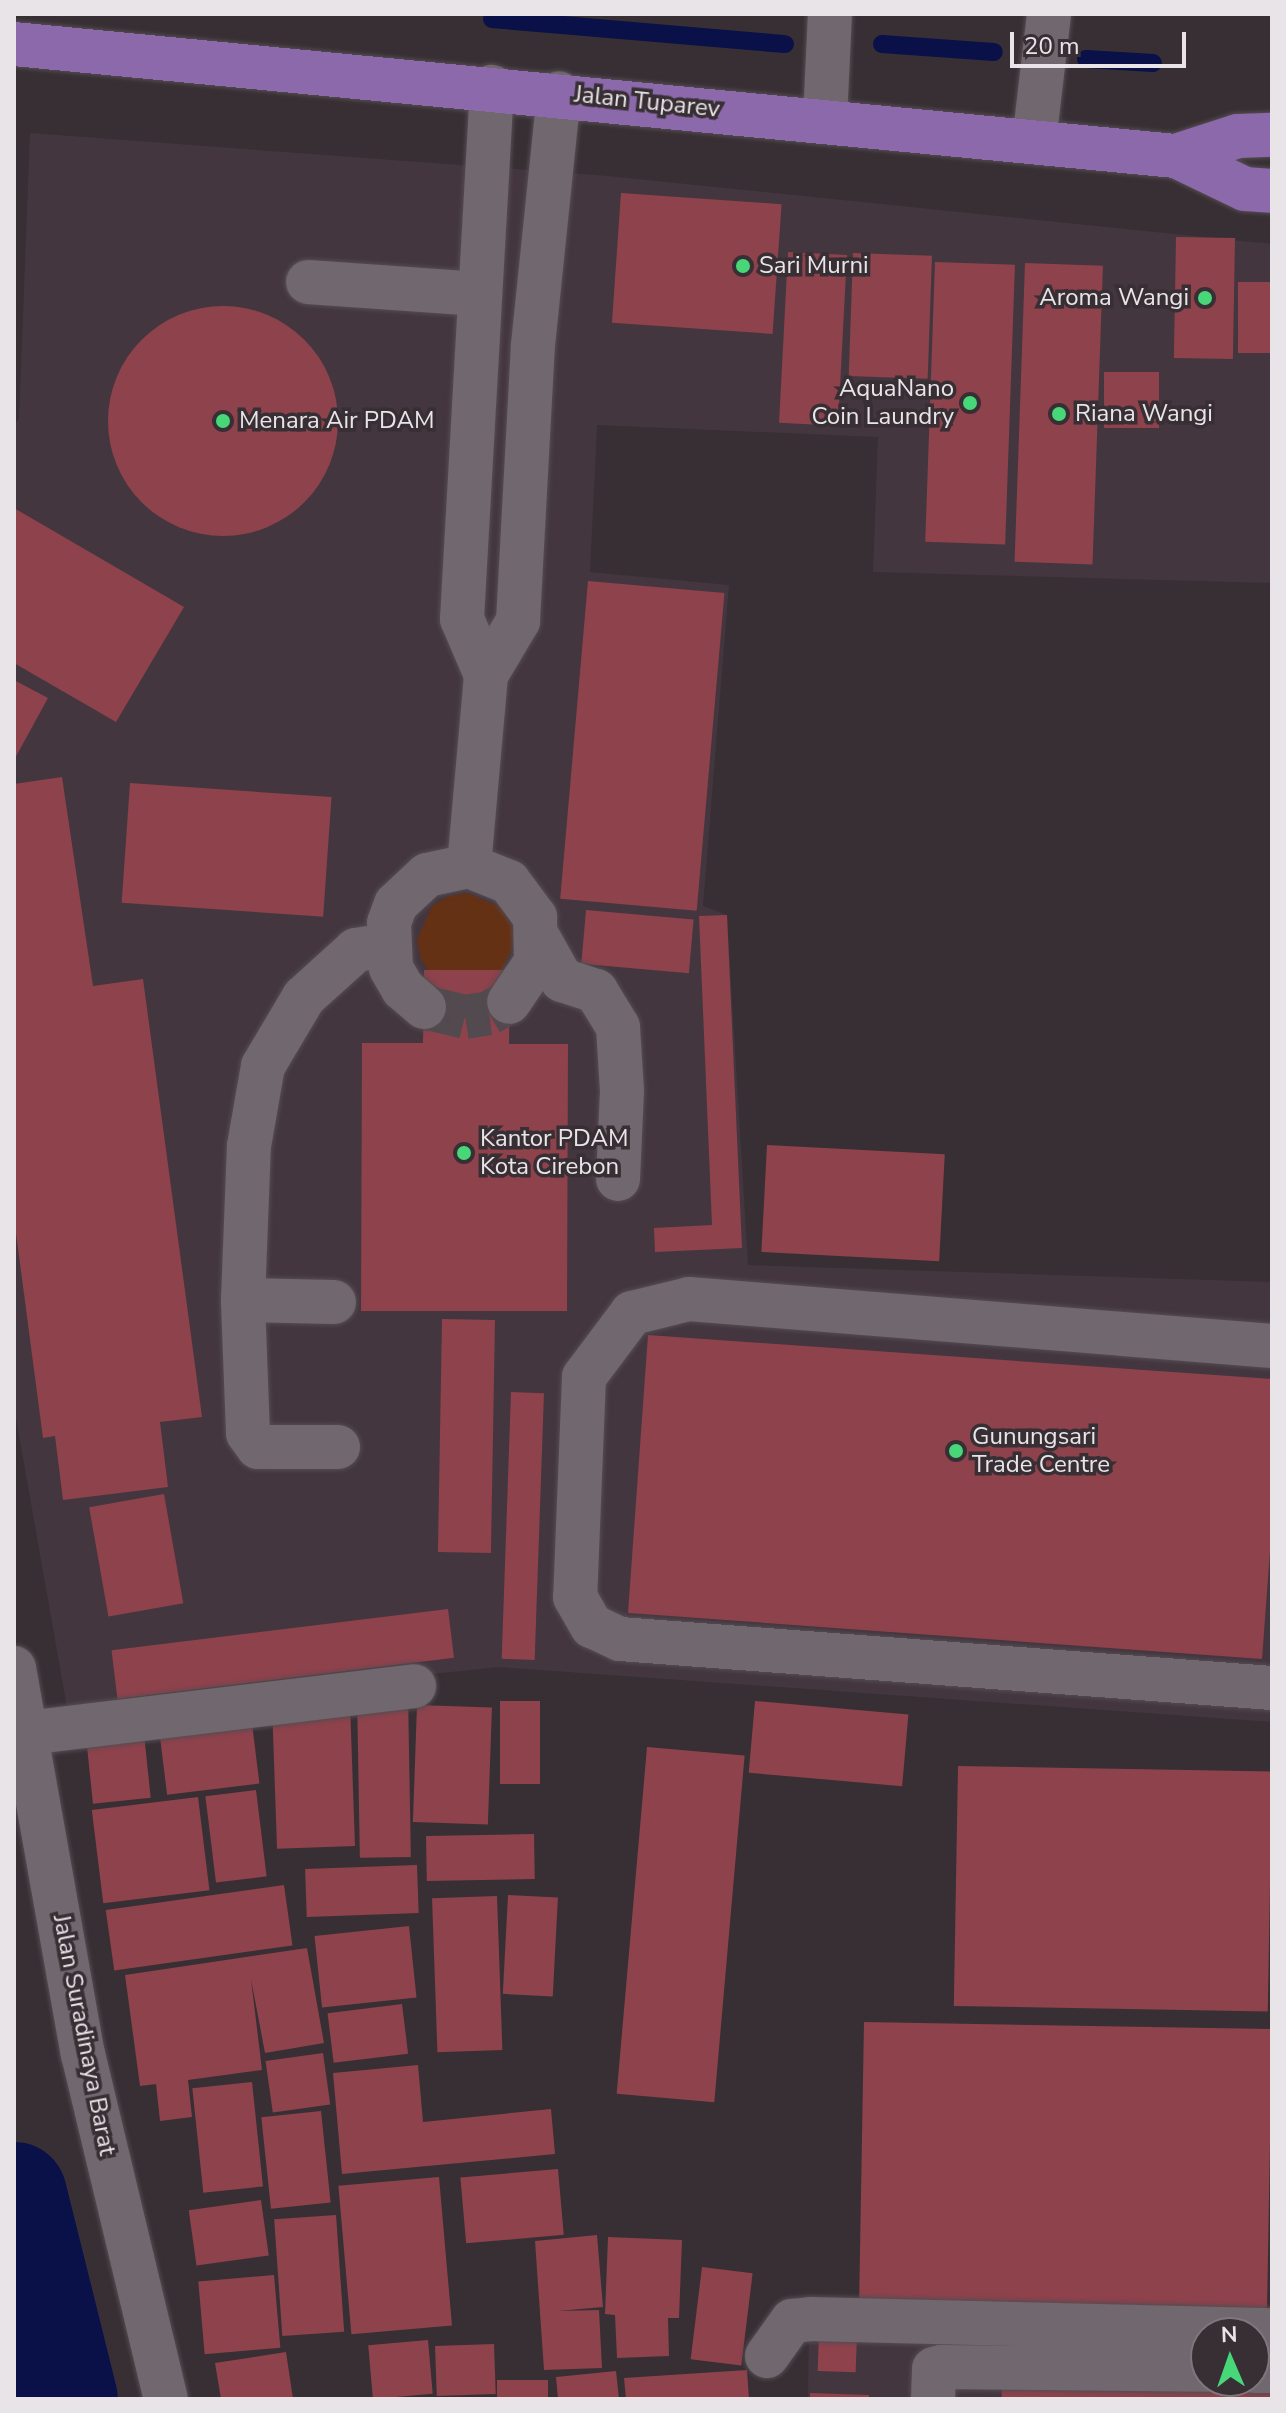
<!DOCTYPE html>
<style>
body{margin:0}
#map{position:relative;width:1286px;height:2413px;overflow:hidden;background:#372f34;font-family:"Nunito Sans",sans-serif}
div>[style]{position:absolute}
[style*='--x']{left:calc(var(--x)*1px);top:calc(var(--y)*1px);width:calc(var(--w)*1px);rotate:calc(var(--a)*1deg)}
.built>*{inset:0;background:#44363f}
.green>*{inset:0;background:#653114}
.stream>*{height:18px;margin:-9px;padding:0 9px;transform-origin:9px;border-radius:9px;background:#0a1048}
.river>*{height:106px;margin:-53px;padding:0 53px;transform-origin:53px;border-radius:53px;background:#0a1048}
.building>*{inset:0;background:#8e424c;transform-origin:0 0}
.round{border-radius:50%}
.minor-tunnel>*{height:44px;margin-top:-22px;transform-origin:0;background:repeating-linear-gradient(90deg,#524a4f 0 44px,transparent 0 66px)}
.roads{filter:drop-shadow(0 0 2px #544c51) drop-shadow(0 0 2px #544c51)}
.minor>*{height:44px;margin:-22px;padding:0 22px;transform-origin:22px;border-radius:22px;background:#71676e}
.major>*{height:44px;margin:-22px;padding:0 22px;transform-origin:22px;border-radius:22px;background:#8b69ab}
.dots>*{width:22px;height:22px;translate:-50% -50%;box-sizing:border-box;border:4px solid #372f34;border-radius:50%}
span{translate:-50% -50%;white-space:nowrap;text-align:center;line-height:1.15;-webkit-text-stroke:7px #372f34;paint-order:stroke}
.street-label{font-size:24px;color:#e9e4e7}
.poi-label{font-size:24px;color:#e9e4e7}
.left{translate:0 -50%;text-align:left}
.right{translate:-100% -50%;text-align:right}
.frame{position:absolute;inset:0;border:16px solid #e9e4e7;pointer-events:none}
.north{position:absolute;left:1190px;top:2317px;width:80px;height:80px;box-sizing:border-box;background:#372f34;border:2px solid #7e777c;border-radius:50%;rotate:358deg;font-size:22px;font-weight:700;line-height:32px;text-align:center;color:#e9e4e7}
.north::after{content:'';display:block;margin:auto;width:28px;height:36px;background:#47d779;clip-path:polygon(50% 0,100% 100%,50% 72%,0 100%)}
.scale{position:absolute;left:1010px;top:32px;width:176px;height:36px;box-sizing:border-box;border:4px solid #e9e4e7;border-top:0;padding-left:10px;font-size:24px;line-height:28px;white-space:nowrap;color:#e9e4e7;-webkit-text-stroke:6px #372f34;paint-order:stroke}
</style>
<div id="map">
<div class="built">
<i style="clip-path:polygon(30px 133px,608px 176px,1272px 244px,1272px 583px,873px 572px,878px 437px,597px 425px,590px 572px,729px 585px,703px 906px,727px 915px,748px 1265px,1272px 1282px,1272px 1722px,498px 1667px,68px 1713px,14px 1407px,14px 425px,19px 419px)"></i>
<i style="clip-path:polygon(809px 2328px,1206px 2337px,1206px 2381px,1272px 2399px,808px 2399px)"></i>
</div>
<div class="green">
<i style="clip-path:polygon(467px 893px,502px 908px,511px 924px,515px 942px,499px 977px,431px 975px,421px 959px,417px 940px,432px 906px,449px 896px)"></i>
</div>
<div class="stream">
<i style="--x:492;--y:19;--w:294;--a:4.9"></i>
<i style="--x:882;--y:44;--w:112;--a:4.1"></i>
<i style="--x:1086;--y:59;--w:67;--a:3.4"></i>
</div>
<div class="river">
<i style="--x:14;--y:2195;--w:210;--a:76"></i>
</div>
<div class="building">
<i style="left:621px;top:193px;width:161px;height:130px;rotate:4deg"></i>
<i style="left:1176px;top:237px;width:59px;height:121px;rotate:1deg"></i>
<i style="left:788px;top:252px;width:59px;height:171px;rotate:3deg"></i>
<i style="left:853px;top:253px;width:79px;height:123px;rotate:2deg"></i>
<i style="left:935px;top:262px;width:80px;height:280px;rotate:2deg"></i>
<i style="left:1025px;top:263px;width:78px;height:299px;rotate:2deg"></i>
<i style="left:1238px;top:282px;width:34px;height:71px"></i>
<i class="round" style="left:108px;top:306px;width:230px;height:230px"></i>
<i style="left:1104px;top:372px;width:55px;height:56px"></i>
<i style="clip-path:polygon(14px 508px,184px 607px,116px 722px,14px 663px)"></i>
<i style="left:588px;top:581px;width:137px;height:319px;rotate:5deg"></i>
<i style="clip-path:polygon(14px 680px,48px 698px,14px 760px)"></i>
<i style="clip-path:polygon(62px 777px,93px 986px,143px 979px,202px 1417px,160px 1422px,168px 1487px,63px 1500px,55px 1436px,43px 1438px,14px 1218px,14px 784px)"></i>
<i style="left:130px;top:783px;width:202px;height:120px;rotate:4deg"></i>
<i style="left:586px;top:910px;width:108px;height:54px;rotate:5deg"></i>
<i style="clip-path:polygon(727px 915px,742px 1248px,655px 1252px,654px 1228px,712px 1225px,699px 916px)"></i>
<i style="clip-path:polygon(424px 970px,510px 970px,509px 1044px,568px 1044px,567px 1311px,361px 1311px,362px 1043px,423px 1043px)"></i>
<i style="left:767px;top:1145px;width:178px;height:107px;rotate:3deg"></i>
<i style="left:442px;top:1319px;width:53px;height:233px;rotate:1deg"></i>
<i style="clip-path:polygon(648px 1335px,1272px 1379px,1272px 1524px,1262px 1659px,628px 1613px)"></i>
<i style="left:511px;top:1392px;width:33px;height:267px;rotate:2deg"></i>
<i style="left:164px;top:1494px;width:111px;height:76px;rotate:80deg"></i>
<i style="left:448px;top:1609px;width:49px;height:339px;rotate:83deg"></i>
<i style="left:408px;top:1693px;width:164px;height:51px;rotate:89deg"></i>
<i style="left:500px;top:1701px;width:40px;height:83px"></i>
<i style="left:755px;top:1701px;width:154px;height:72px;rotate:5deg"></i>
<i style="left:350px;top:1703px;width:143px;height:78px;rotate:88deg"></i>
<i style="left:417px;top:1705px;width:75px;height:117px;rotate:2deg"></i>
<i style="left:251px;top:1715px;width:69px;height:93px;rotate:83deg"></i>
<i style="left:144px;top:1734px;width:64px;height:58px;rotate:84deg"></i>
<i style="left:647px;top:1747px;width:98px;height:348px;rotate:5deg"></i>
<i style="left:958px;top:1766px;width:314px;height:240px;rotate:1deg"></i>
<i style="left:256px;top:1790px;width:87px;height:51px;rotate:83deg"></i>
<i style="left:198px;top:1797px;width:94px;height:107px;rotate:83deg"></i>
<i style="left:534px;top:1834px;width:45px;height:108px;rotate:89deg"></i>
<i style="left:417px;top:1865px;width:48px;height:112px;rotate:88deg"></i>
<i style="left:284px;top:1885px;width:61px;height:180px;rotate:82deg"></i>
<i style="left:508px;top:1895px;width:50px;height:99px;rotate:3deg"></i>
<i style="left:497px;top:1896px;width:154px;height:65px;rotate:88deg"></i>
<i style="left:409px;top:1926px;width:72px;height:95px;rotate:84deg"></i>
<i style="clip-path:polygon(307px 1948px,324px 2043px,265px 2053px,251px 1979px,262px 2070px,188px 2080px,192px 2117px,160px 2121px,156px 2084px,140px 2086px,125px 1975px)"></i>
<i style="left:402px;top:2004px;width:50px;height:75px;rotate:83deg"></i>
<i style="left:864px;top:2022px;width:408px;height:280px;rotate:1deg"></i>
<i style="left:323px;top:2053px;width:52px;height:58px;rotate:82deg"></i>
<i style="clip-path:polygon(418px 2065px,423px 2122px,551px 2109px,555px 2154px,342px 2174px,333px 2073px)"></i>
<i style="left:252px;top:2082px;width:105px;height:60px;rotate:84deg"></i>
<i style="left:321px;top:2111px;width:92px;height:60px;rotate:84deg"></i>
<i style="left:558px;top:2169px;width:66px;height:98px;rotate:85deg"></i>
<i style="left:439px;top:2177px;width:149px;height:101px;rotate:85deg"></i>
<i style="left:261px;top:2200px;width:56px;height:73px;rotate:82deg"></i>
<i style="left:336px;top:2215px;width:117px;height:62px;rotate:86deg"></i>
<i style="clip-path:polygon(597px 2235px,603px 2307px,558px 2311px,599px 2310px,602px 2368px,544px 2370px,535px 2241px)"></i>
<i style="clip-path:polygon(608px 2237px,682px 2240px,679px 2318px,668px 2318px,669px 2356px,617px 2358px,615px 2315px,605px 2314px)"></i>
<i style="left:702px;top:2267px;width:51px;height:93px;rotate:7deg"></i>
<i style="left:274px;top:2275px;width:73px;height:76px;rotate:85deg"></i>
<i style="left:819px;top:2333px;width:38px;height:38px;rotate:2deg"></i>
<i style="left:428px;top:2340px;width:54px;height:60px;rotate:85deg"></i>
<i style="left:494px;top:2344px;width:50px;height:59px;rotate:88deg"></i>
<i style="clip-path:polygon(286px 2352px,293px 2399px,221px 2399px,215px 2363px)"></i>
<i style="clip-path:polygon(747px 2370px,749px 2399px,626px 2399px,624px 2378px)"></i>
<i style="clip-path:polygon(616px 2371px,619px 2399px,558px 2399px,556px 2377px)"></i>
<i style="left:1002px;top:2377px;width:270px;height:22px;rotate:1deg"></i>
<i style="left:497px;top:2380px;width:51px;height:19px"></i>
<i style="clip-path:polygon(810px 2393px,869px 2395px,869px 2399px,810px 2399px)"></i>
</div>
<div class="minor-tunnel">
<i style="--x:424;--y:1007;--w:42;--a:13.7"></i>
<i style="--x:465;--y:1017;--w:24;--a:-9"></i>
<i style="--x:489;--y:1013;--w:23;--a:-29"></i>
</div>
<div class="roads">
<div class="minor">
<i style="--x:825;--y:119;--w:105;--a:-87.3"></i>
<i style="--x:1034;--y:142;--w:129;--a:-83.3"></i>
<i style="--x:308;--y:282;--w:171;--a:4"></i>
<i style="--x:486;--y:675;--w:61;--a:-113.2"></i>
<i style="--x:462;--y:619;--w:533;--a:-86.77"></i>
<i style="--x:469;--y:866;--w:192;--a:-84.9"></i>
<i style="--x:486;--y:675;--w:63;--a:-59.3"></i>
<i style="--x:518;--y:621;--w:276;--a:-86.9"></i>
<i style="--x:533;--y:345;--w:253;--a:-84.1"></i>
<i style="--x:539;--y:939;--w:47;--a:60.7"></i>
<i style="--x:562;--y:980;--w:36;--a:18"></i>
<i style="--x:596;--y:991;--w:42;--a:58.6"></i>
<i style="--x:618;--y:1027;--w:64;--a:86.4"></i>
<i style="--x:622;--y:1091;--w:88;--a:92.6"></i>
<i style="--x:424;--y:1007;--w:28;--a:-139"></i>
<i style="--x:403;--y:989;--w:24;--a:-120"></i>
<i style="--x:391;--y:968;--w:45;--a:-92.5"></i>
<i style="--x:389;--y:923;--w:20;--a:-70"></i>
<i style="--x:396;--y:904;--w:42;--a:-43.1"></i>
<i style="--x:427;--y:875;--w:43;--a:-12.1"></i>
<i style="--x:469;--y:866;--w:43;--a:21.8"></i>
<i style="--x:509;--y:882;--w:44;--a:53.4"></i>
<i style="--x:535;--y:917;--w:45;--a:88.7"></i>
<i style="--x:536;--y:962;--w:48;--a:124"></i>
<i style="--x:243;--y:1300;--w:91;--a:1.3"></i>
<i style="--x:1272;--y:1346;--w:585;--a:-175.39"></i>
<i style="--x:689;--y:1299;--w:59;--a:166.2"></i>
<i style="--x:632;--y:1313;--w:80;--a:126.9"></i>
<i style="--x:584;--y:1377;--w:220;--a:92.3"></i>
<i style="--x:575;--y:1597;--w:34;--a:60"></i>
<i style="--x:592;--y:1626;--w:31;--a:25"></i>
<i style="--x:620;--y:1639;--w:654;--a:4.3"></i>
<i style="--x:338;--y:1447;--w:80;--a:180"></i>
<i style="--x:258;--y:1447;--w:17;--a:-126"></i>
<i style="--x:248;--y:1433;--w:133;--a:-92.2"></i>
<i style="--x:243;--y:1300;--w:154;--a:-87.8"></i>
<i style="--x:249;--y:1146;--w:81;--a:-80.1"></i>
<i style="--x:263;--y:1066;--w:80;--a:-59.3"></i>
<i style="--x:304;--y:997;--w:70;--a:-42.1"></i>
<i style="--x:356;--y:950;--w:30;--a:-9"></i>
<i style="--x:14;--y:1668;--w:392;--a:79.9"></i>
<i style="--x:83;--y:2054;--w:355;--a:76.5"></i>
<i style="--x:27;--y:1733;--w:390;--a:-6.9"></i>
<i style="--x:767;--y:2356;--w:43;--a:-54.5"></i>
<i style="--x:792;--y:2321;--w:19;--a:-6"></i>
<i style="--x:811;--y:2319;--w:461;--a:1.4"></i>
<i style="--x:1254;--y:2371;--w:18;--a:0"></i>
<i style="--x:933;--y:2399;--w:30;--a:-88"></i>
<i style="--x:934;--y:2369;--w:7;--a:-16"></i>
<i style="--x:941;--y:2367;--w:265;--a:0.6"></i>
</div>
<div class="major">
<i style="--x:14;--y:44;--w:1167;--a:5.51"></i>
<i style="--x:1176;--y:156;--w:76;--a:25.6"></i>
<i style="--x:1245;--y:189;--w:27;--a:4"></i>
<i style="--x:1176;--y:156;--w:65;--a:-17.9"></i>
<i style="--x:1238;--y:136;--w:34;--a:-2"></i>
</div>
</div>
<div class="dots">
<i style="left:743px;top:266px;background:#47d779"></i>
<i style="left:1205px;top:298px;background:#47d779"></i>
<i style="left:970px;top:403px;background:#47d779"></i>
<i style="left:1059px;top:414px;background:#47d779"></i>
<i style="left:223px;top:421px;background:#47d779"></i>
<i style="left:464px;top:1153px;background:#47d779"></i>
<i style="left:956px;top:1451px;background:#47d779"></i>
</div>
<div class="street-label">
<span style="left:647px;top:102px;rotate:6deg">Jalan Tuparev</span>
<span style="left:84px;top:2035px;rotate:79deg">Jalan Suradinaya Barat</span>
</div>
<div class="poi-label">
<span class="left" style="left:759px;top:266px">Sari Murni</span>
<span class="right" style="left:1189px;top:298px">Aroma Wangi</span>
<span class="right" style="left:954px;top:403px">AquaNano<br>Coin Laundry</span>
<span class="left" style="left:1075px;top:414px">Riana Wangi</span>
<span class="left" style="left:239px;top:421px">Menara Air PDAM</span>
<span class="left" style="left:480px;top:1153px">Kantor PDAM<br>Kota Cirebon</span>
<span class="left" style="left:972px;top:1451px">Gunungsari<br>Trade Centre</span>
</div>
<div class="frame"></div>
<div class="north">N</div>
<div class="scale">20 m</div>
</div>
